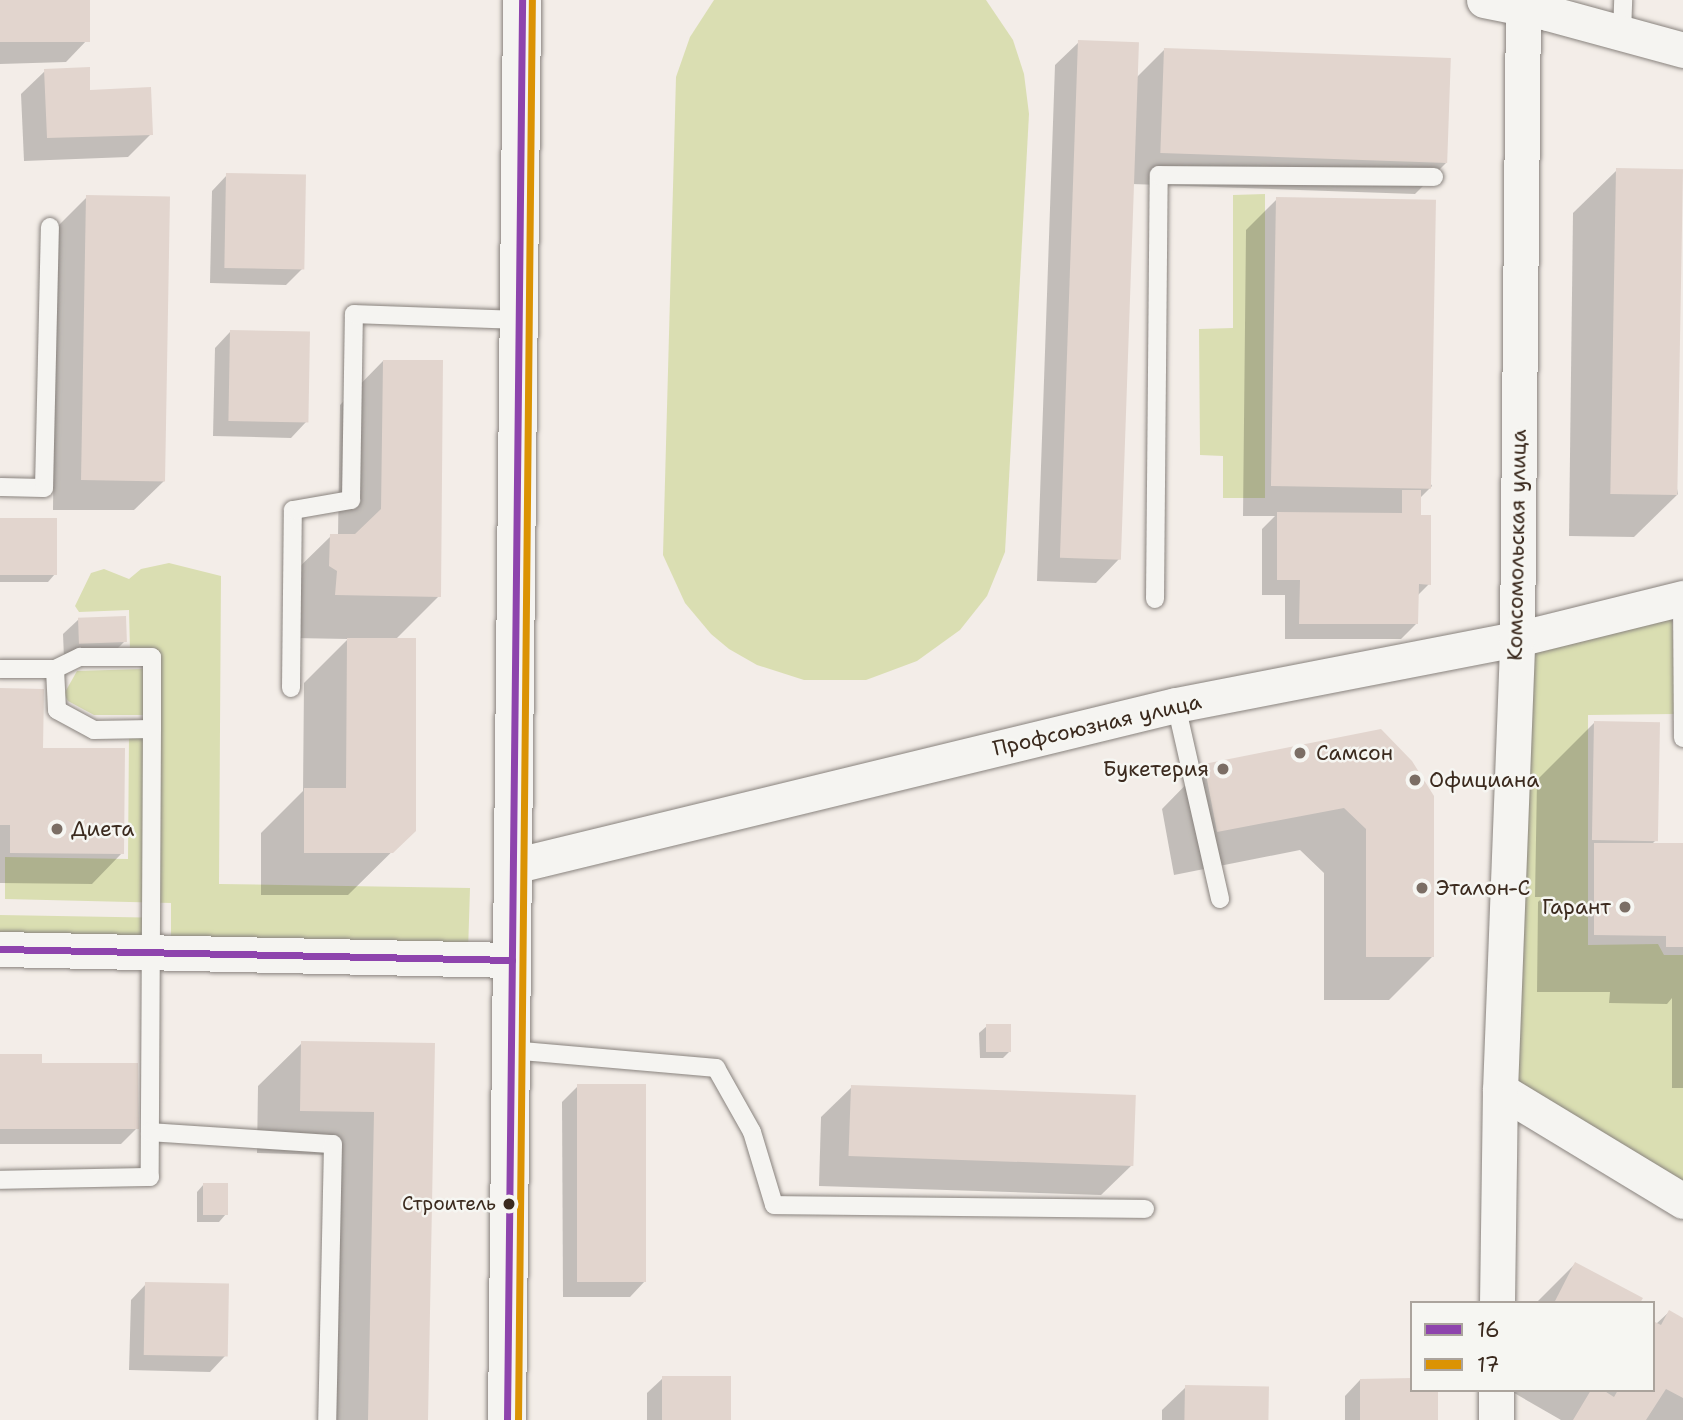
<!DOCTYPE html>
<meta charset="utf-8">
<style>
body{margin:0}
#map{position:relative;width:1683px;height:1420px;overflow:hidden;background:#f3ede8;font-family:"Shantell Sans",sans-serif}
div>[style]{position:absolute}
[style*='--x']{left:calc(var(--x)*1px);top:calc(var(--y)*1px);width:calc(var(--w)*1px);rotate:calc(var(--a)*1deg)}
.green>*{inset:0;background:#dadeb2;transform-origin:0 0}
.shadow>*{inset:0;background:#0003}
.building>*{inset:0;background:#e2d5ce;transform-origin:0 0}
.roads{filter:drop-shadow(0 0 2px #89837e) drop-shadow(0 0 2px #89837e)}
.service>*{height:18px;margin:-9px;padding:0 9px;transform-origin:9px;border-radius:9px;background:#f5f4f1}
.minor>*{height:35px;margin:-17.5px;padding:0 17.5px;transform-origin:17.5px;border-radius:17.5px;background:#f5f4f1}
.tertiary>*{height:38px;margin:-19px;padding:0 19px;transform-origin:19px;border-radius:19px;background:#f5f4f1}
.bus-1>*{height:7px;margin:-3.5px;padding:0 3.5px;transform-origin:3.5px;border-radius:3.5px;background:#8e44ad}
.bus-2>*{height:7px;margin:-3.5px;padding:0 3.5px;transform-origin:3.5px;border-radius:3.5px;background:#db9304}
.dots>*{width:19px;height:19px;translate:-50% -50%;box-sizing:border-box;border:4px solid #f6f6f2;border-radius:50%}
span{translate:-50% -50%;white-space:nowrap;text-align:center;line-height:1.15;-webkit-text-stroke:5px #f6f6f2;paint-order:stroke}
.bus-label{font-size:19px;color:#3b2a1e}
.right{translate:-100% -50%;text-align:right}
.street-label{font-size:21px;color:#3b2a1e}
.poi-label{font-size:21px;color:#3b2a1e}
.left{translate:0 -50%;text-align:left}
.legend{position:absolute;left:1410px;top:1301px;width:245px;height:91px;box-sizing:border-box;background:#f6f6f2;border:2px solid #aba49d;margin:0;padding:9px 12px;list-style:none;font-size:21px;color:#3b2a1e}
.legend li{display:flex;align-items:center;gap:14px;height:35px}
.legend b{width:35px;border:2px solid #aba49d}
</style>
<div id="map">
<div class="green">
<i style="clip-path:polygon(714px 0,986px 0,1013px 40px,1024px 74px,1029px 114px,1005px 552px,987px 596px,960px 630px,917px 661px,866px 680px,804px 680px,757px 665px,729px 649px,711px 634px,685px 603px,663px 555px,676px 77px,690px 37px)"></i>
<i style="clip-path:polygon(1265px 194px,1265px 498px,1223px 498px,1223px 456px,1200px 455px,1199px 329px,1233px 328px,1233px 195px)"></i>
<i style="clip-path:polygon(169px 563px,221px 576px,219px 884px,470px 888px,468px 952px,171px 945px,171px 903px,5px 899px,5px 857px,128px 859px,129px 735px,147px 734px,155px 649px,130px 650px,129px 610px,79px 612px,75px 606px,91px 573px,104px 569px,129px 579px,141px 569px)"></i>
<i style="clip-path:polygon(1672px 609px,1675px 714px,1588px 715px,1588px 945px,1658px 944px,1664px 955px,1683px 955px,1683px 1187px,1511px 1085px,1525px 650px)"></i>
<i style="clip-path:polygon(144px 669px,146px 715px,94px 715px,68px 701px,64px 694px,77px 671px)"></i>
<i style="left:0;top:915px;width:144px;height:29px;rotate:1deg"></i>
</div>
<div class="shadow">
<i style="clip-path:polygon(0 0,88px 0,89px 38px,66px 62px,0 64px)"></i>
<i style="clip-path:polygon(1079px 42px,1136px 78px,1165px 49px,1446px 163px,1415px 194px,1132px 184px,1119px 559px,1096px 583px,1037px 581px,1055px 65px)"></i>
<i style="clip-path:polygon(45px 71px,89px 91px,151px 134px,128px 157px,24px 161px,21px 94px)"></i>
<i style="clip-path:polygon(1617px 170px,1678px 494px,1634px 537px,1569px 536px,1573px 213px)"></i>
<i style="clip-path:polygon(227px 175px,302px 269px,286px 285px,210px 283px,212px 191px)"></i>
<i style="clip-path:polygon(87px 197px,165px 480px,134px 510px,53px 510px,56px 228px)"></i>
<i style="clip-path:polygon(1277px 199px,1432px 486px,1419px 499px,1429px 584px,1417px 596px,1416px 624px,1401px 639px,1285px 639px,1285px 595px,1262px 595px,1262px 529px,1275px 516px,1243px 516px,1246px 230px)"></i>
<i style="clip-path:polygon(230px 332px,306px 422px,291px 438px,213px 436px,215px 348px)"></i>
<i style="clip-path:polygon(383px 361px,439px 596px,395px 640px,414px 830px,348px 895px,261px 895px,261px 833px,303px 791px,304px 683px,348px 639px,293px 638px,287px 579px,331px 536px,338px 536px,340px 405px)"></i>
<i style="clip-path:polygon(0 520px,55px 574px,48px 582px,0 582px)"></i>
<i style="clip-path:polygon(79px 619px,125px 641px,109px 657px,64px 658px,63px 634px)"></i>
<i style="clip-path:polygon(0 690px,42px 750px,122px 853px,92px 884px,0 883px)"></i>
<i style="clip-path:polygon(1595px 722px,1656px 840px,1651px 845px,1683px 845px,1683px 1088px,1672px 1088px,1672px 998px,1667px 1004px,1609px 1003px,1610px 992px,1537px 992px,1538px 902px,1543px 897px,1535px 897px,1537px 780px)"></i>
<i style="clip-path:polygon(1381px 731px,1433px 956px,1389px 1000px,1324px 1000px,1324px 873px,1300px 850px,1174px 875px,1162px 809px,1205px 765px)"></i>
<i style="clip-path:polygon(987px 1026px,1010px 1051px,1003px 1058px,980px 1058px,979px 1033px)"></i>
<i style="clip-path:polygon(302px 1043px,433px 1045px,426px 1420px,326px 1420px,331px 1155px,257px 1153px,258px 1086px)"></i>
<i style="clip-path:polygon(0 1056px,40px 1065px,137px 1128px,121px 1144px,0 1144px)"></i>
<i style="clip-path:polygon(578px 1086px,645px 1281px,630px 1297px,563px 1297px,562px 1102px)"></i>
<i style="clip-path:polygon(852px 1087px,1132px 1165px,1101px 1195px,819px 1186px,821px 1117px)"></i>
<i style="clip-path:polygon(204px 1184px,226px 1214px,219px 1222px,197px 1222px,197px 1192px)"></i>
<i style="clip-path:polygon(1575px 1264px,1638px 1303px,1536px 1303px)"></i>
<i style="clip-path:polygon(146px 1284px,225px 1356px,210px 1372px,129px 1370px,131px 1300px)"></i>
<i style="clip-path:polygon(1669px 1312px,1683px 1320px,1683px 1420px,1561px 1420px,1509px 1390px,1653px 1390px,1656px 1324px)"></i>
<i style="clip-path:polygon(663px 1378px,729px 1420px,647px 1420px,647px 1393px)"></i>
<i style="clip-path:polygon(1360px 1380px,1412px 1390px,1436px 1420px,1345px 1420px,1345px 1396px)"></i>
<i style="clip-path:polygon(1186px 1387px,1266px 1420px,1162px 1420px,1162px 1410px)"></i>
</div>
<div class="building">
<i style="left:0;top:0;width:90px;height:42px"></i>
<i style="left:1078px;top:40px;width:61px;height:518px;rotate:2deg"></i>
<i style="left:1164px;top:48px;width:287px;height:105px;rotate:2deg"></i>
<i style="clip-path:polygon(90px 67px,90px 90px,151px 87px,153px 135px,47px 138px,44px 69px)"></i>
<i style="left:1616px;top:168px;width:67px;height:326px;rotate:1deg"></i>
<i style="left:226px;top:173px;width:80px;height:95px;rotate:1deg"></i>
<i style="left:86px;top:195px;width:84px;height:285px;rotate:1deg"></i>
<i style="left:1276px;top:197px;width:160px;height:289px;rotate:1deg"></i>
<i style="left:230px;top:330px;width:80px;height:91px;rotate:1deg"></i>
<i style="clip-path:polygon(383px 360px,443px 360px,441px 597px,335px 595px,337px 571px,329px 566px,330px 534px,355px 534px,381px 509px)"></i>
<i style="clip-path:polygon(1402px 490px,1421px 490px,1421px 515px,1431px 515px,1431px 585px,1419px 584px,1418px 624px,1299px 624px,1300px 580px,1277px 580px,1277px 512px,1402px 513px)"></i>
<i style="left:0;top:518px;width:57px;height:57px"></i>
<i style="left:126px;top:616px;width:26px;height:48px;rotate:88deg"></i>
<i style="clip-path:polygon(347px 638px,416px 638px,416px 831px,393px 853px,304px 853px,304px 788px,346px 788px)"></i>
<i style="clip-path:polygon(0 688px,44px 689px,43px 748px,125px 748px,124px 854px,10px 853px,10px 825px,0 825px)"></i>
<i style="left:1594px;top:721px;width:66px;height:119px;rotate:1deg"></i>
<i style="clip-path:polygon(1381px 729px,1412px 761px,1434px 796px,1434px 957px,1366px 957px,1366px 829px,1344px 808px,1217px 832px,1204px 764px)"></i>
<i style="clip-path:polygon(1594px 843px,1683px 843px,1683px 947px,1666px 947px,1666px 936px,1594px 935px)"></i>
<i style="left:986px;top:1024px;width:25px;height:28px"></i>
<i style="clip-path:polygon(301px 1041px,435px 1043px,428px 1420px,368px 1420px,374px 1112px,300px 1111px)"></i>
<i style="clip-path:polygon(0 1054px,42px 1054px,42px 1063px,138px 1063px,139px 1129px,0 1129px)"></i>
<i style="left:577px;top:1084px;width:69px;height:198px"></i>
<i style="left:851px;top:1085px;width:285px;height:71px;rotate:2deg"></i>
<i style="left:203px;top:1183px;width:25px;height:32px"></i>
<i style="clip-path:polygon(1575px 1262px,1643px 1298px,1640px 1303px,1554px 1303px)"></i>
<i style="left:145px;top:1282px;width:84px;height:73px;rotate:1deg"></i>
<i style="clip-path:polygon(1669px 1310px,1683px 1318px,1683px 1398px,1666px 1389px,1646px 1420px,1573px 1420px,1591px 1390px,1603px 1390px,1614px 1397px,1618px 1390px,1653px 1390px,1653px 1321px,1661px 1325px)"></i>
<i style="left:662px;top:1376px;width:69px;height:44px"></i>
<i style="clip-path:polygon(1412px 1378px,1412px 1390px,1438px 1390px,1438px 1420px,1360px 1420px,1360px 1379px)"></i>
<i style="left:1185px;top:1385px;width:84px;height:35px;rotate:1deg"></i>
</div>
<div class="roads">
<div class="service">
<i style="--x:1622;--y:34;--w:34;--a:-88"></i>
<i style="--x:0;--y:487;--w:44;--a:1.3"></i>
<i style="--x:44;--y:488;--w:261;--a:-88.7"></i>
<i style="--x:1682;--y:598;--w:140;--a:89.6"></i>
<i style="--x:1155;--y:599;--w:424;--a:-89.5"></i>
<i style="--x:1159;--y:175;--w:275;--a:0.4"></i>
<i style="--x:0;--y:669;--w:55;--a:0"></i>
<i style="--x:55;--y:669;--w:41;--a:87.2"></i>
<i style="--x:57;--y:710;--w:42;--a:28.4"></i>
<i style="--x:94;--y:730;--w:58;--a:-1"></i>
<i style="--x:152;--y:729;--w:448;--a:90.3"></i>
<i style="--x:150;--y:1177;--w:150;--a:178.9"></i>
<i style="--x:55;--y:669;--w:28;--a:-26"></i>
<i style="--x:80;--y:657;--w:72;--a:0"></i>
<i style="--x:152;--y:657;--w:72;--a:90"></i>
<i style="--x:291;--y:688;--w:178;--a:-89.4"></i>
<i style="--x:293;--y:510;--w:59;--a:-9.8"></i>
<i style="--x:351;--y:500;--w:186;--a:-89.1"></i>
<i style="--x:354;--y:314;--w:164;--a:2.1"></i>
<i style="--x:1176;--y:705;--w:199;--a:77.2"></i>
<i style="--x:511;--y:1050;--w:206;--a:5"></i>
<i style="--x:716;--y:1068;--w:73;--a:60.6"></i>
<i style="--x:752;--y:1132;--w:76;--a:73.2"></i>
<i style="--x:774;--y:1205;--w:371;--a:0.6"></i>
<i style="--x:150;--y:1132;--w:183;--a:3.8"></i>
<i style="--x:333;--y:1144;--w:276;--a:91.2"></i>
</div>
<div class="minor">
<i style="--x:1484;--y:0;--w:65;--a:11.5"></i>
<i style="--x:1548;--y:13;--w:140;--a:15.3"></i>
<i style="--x:513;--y:866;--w:682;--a:-13.65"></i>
<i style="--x:1176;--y:705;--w:347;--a:-11"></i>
<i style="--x:1517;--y:639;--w:171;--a:-13.9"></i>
<i style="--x:0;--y:949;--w:512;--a:1.23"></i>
<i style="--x:1500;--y:1090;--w:214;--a:31.2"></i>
<i style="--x:1497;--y:1303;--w:213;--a:-89.2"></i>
<i style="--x:1500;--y:1090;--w:451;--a:-87.8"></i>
<i style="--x:1517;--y:639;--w:639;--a:-89.46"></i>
<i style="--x:1496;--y:1420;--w:30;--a:-90"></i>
</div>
<div class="tertiary">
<i style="--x:507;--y:1420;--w:1420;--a:-89.39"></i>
</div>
</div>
<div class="bus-1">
<i style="--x:0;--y:949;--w:512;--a:1.23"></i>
<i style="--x:507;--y:1420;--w:1420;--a:-89.39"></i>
</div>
<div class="bus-2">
<i style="--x:518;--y:1420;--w:1420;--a:-89.44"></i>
</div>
<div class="dots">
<i style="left:1300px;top:753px;background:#7b6e65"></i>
<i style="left:1223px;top:769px;background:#7b6e65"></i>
<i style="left:1415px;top:780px;background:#7b6e65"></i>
<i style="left:57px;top:829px;background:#7b6e65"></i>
<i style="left:1422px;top:888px;background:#7b6e65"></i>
<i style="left:1625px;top:907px;background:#7b6e65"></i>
<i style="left:509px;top:1204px;background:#3b2a1e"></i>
</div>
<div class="bus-label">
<span class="right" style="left:496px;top:1204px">Строитель</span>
</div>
<div class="street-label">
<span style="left:1517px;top:545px;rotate:-89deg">Комсомольская улица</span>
<span style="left:1097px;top:725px;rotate:-13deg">Профсоюзная улица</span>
</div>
<div class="poi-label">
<span class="left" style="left:1316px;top:753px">Самсон</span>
<span class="right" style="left:1209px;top:769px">Букетерия</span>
<span class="left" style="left:1429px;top:780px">Официана</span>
<span class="left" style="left:71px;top:829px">Диета</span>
<span class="left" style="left:1436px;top:888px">Эталон-С</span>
<span class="right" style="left:1611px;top:907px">Гарант</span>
</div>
<ul class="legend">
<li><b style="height:9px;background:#8e44ad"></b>16</li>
<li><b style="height:9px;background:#db9304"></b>17</li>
</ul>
</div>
